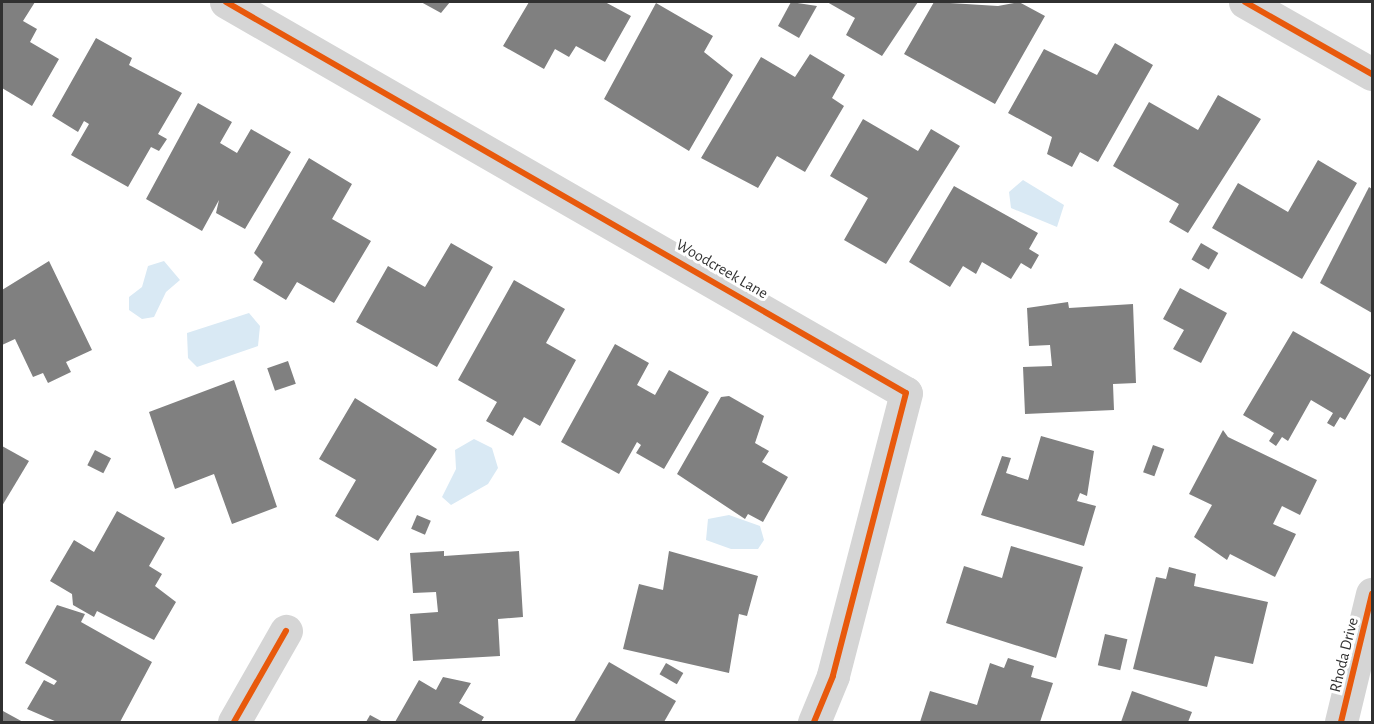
<!DOCTYPE html>
<style>
body{margin:0}
#map{position:relative;width:1374px;height:724px;overflow:hidden;background:#fff;font-family:"Alegreya Sans",sans-serif}
div>[style]{position:absolute}
[style*='--x']{left:calc(var(--x)*1px);top:calc(var(--y)*1px);width:calc(var(--w)*1px);rotate:calc(var(--a)*1deg)}
.water>*{inset:0;background:#d9e9f4}
.building>*{inset:0;background:#808080;transform-origin:0 0}
.minor>*{height:33px;margin:-16.5px;padding:0 16.5px;transform-origin:16.5px;border-radius:16.5px;background:#d5d5d5}
.cycleway>*{height:6px;margin:-3px;padding:0 3px;transform-origin:3px;border-radius:3px;background:#e8590c}
span{translate:-50% -50%;white-space:nowrap;text-align:center;line-height:1.15;-webkit-text-stroke:6px #fff;paint-order:stroke}
.street-label{font-size:16px;color:#313131}
.frame{position:absolute;inset:0;border:3px solid #313131;pointer-events:none}
</style>
<div id="map">
<div class="water">
<i style="clip-path:polygon(1023px 180px,1064px 205px,1057px 227px,1011px 208px,1009px 192px)"></i>
<i style="clip-path:polygon(164px 261px,180px 280px,166px 292px,154px 317px,142px 319px,129px 310px,129px 297px,142px 287px,148px 266px)"></i>
<i style="clip-path:polygon(249px 313px,260px 326px,258px 346px,197px 367px,188px 358px,187px 333px)"></i>
<i style="clip-path:polygon(474px 439px,492px 448px,498px 468px,488px 484px,451px 505px,442px 497px,456px 469px,455px 450px)"></i>
<i style="clip-path:polygon(729px 515px,760px 526px,764px 540px,758px 549px,731px 549px,706px 540px,708px 519px)"></i>
</div>
<div class="building">
<i style="clip-path:polygon(2px 2px,35px 2px,23px 21px,37px 29px,30px 42px,59px 59px,32px 106px,2px 88px)"></i>
<i style="clip-path:polygon(421px 2px,450px 2px,441px 13px)"></i>
<i style="clip-path:polygon(529px 2px,605px 2px,631px 16px,605px 62px,576px 46px,569px 57px,555px 49px,544px 69px,503px 46px)"></i>
<i style="clip-path:polygon(791px 2px,817px 6px,799px 38px,778px 26px)"></i>
<i style="clip-path:polygon(827px 2px,918px 2px,882px 56px,846px 35px,855px 18px)"></i>
<i style="clip-path:polygon(934px 2px,998px 6px,1019px 2px,1045px 16px,995px 104px,904px 54px)"></i>
<i style="clip-path:polygon(656px 3px,713px 36px,704px 52px,733px 75px,689px 151px,604px 99px)"></i>
<i style="clip-path:polygon(96px 38px,132px 58px,129px 65px,182px 93px,158px 134px,167px 139px,159px 151px,151px 147px,128px 187px,71px 155px,89px 124px,84px 121px,78px 132px,52px 116px)"></i>
<i style="clip-path:polygon(1115px 43px,1153px 65px,1098px 162px,1080px 152px,1072px 167px,1047px 154px,1052px 137px,1008px 113px,1044px 49px,1097px 75px)"></i>
<i style="clip-path:polygon(810px 54px,845px 75px,832px 98px,844px 106px,805px 172px,777px 156px,758px 188px,701px 158px,761px 57px,795px 77px)"></i>
<i style="clip-path:polygon(1218px 95px,1261px 119px,1188px 233px,1169px 222px,1179px 204px,1113px 166px,1149px 102px,1198px 130px)"></i>
<i style="clip-path:polygon(198px 103px,232px 122px,220px 143px,237px 153px,251px 129px,291px 152px,245px 229px,216px 213px,219px 200px,202px 231px,146px 199px)"></i>
<i style="clip-path:polygon(863px 119px,918px 151px,931px 129px,960px 146px,886px 264px,844px 240px,868px 198px,830px 176px)"></i>
<i style="clip-path:polygon(309px 158px,352px 184px,332px 219px,371px 241px,334px 303px,297px 282px,286px 300px,253px 280px,263px 262px,254px 253px)"></i>
<i style="clip-path:polygon(1318px 160px,1357px 183px,1302px 279px,1212px 228px,1238px 183px,1288px 212px)"></i>
<i style="clip-path:polygon(954px 186px,1038px 233px,1029px 249px,1039px 255px,1031px 269px,1021px 263px,1011px 279px,982px 262px,976px 274px,963px 266px,950px 287px,909px 262px)"></i>
<i style="clip-path:polygon(1369px 187px,1372px 189px,1372px 313px,1320px 283px)"></i>
<i style="clip-path:polygon(451px 243px,493px 267px,437px 367px,356px 322px,388px 266px,425px 287px)"></i>
<i style="left:1201px;top:243px;width:20px;height:19px;rotate:30deg"></i>
<i style="clip-path:polygon(49px 261px,92px 350px,66px 362px,71px 372px,48px 383px,43px 373px,33px 377px,15px 339px,2px 345px,2px 290px)"></i>
<i style="clip-path:polygon(514px 280px,565px 309px,546px 343px,576px 360px,540px 426px,524px 417px,513px 436px,486px 421px,497px 402px,458px 380px)"></i>
<i style="clip-path:polygon(1180px 288px,1227px 313px,1201px 363px,1173px 349px,1184px 330px,1163px 319px)"></i>
<i style="clip-path:polygon(1068px 302px,1069px 308px,1133px 304px,1136px 383px,1113px 384px,1114px 410px,1025px 414px,1023px 367px,1052px 366px,1050px 345px,1029px 346px,1027px 308px)"></i>
<i style="clip-path:polygon(1293px 331px,1371px 375px,1345px 420px,1340px 417px,1334px 427px,1327px 423px,1333px 413px,1311px 400px,1288px 441px,1282px 437px,1276px 446px,1269px 441px,1274px 433px,1243px 415px)"></i>
<i style="clip-path:polygon(615px 344px,649px 363px,637px 385px,655px 395px,669px 370px,709px 392px,664px 469px,636px 453px,641px 445px,637px 442px,619px 474px,561px 442px)"></i>
<i style="left:288px;top:361px;width:24px;height:22px;rotate:71deg"></i>
<i style="clip-path:polygon(234px 380px,277px 507px,232px 524px,214px 474px,175px 489px,149px 412px)"></i>
<i style="clip-path:polygon(729px 396px,764px 416px,755px 443px,769px 451px,762px 462px,788px 477px,763px 522px,748px 514px,745px 519px,677px 474px,721px 397px)"></i>
<i style="clip-path:polygon(355px 398px,437px 449px,378px 541px,335px 516px,356px 480px,319px 459px)"></i>
<i style="clip-path:polygon(1223px 430px,1228px 437px,1317px 480px,1300px 515px,1282px 506px,1273px 524px,1296px 534px,1275px 577px,1230px 554px,1227px 560px,1194px 537px,1212px 505px,1189px 494px)"></i>
<i style="clip-path:polygon(1041px 436px,1094px 451px,1087px 496px,1080px 493px,1077px 501px,1096px 506px,1084px 546px,981px 515px,1002px 456px,1011px 458px,1006px 473px,1028px 480px)"></i>
<i style="left:1153px;top:445px;width:12px;height:29px;rotate:20deg"></i>
<i style="clip-path:polygon(2px 446px,29px 461px,2px 506px)"></i>
<i style="left:95px;top:450px;width:18px;height:17px;rotate:27deg"></i>
<i style="clip-path:polygon(117px 511px,165px 538px,149px 566px,162px 574px,155px 586px,176px 602px,154px 640px,97px 611px,94px 617px,73px 605px,72px 594px,50px 581px,74px 540px,94px 552px)"></i>
<i style="left:417px;top:515px;width:15px;height:15px;rotate:23deg"></i>
<i style="clip-path:polygon(1011px 546px,1083px 567px,1056px 658px,946px 623px,964px 566px,1002px 578px)"></i>
<i style="clip-path:polygon(444px 551px,444px 556px,519px 551px,523px 617px,498px 619px,500px 656px,413px 661px,410px 614px,438px 612px,436px 592px,413px 593px,410px 553px)"></i>
<i style="clip-path:polygon(669px 551px,758px 576px,747px 616px,739px 614px,729px 673px,623px 649px,639px 584px,663px 590px)"></i>
<i style="clip-path:polygon(1169px 567px,1196px 574px,1194px 586px,1268px 602px,1253px 664px,1215px 656px,1207px 687px,1133px 669px,1156px 577px,1166px 579px)"></i>
<i style="clip-path:polygon(57px 605px,85px 614px,81px 622px,152px 662px,120px 722px,57px 722px,27px 709px,44px 680px,54px 685px,57px 681px,25px 663px)"></i>
<i style="left:1105px;top:634px;width:23px;height:32px;rotate:13deg"></i>
<i style="clip-path:polygon(1008px 658px,1034px 666px,1031px 677px,1053px 683px,1040px 722px,920px 722px,930px 691px,977px 705px,990px 663px,1004px 668px)"></i>
<i style="clip-path:polygon(609px 662px,676px 701px,664px 722px,574px 722px)"></i>
<i style="left:666px;top:663px;width:20px;height:13px;rotate:30deg"></i>
<i style="clip-path:polygon(443px 677px,471px 683px,459px 703px,484px 717px,481px 722px,395px 722px,419px 680px,436px 690px)"></i>
<i style="clip-path:polygon(1132px 691px,1192px 712px,1188px 722px,1121px 722px)"></i>
<i style="clip-path:polygon(3px 711px,23px 722px,2px 722px)"></i>
<i style="clip-path:polygon(370px 715px,383px 722px,366px 722px)"></i>
</div>
<div class="minor">
<i style="--x:226;--y:2;--w:784;--a:29.9"></i>
<i style="--x:906;--y:393;--w:292;--a:104.5"></i>
<i style="--x:833;--y:676;--w:50;--a:112.4"></i>
<i style="--x:1245;--y:2;--w:146;--a:29.6"></i>
<i style="--x:234;--y:722;--w:105;--a:-60.3"></i>
<i style="--x:1341;--y:722;--w:132;--a:-76.4"></i>
</div>
<div class="cycleway">
<i style="--x:226;--y:2;--w:784;--a:29.9"></i>
<i style="--x:906;--y:393;--w:292;--a:104.5"></i>
<i style="--x:833;--y:676;--w:50;--a:112.4"></i>
<i style="--x:1245;--y:2;--w:146;--a:29.6"></i>
<i style="--x:234;--y:722;--w:105;--a:-60.3"></i>
<i style="--x:1341;--y:722;--w:132;--a:-76.4"></i>
</div>
<div class="street-label">
<span style="left:722px;top:269px;rotate:30deg">Woodcreek Lane</span>
<span style="left:1344px;top:655px;rotate:-76deg">Rhoda Drive</span>
</div>
<div class="frame"></div>
</div>
